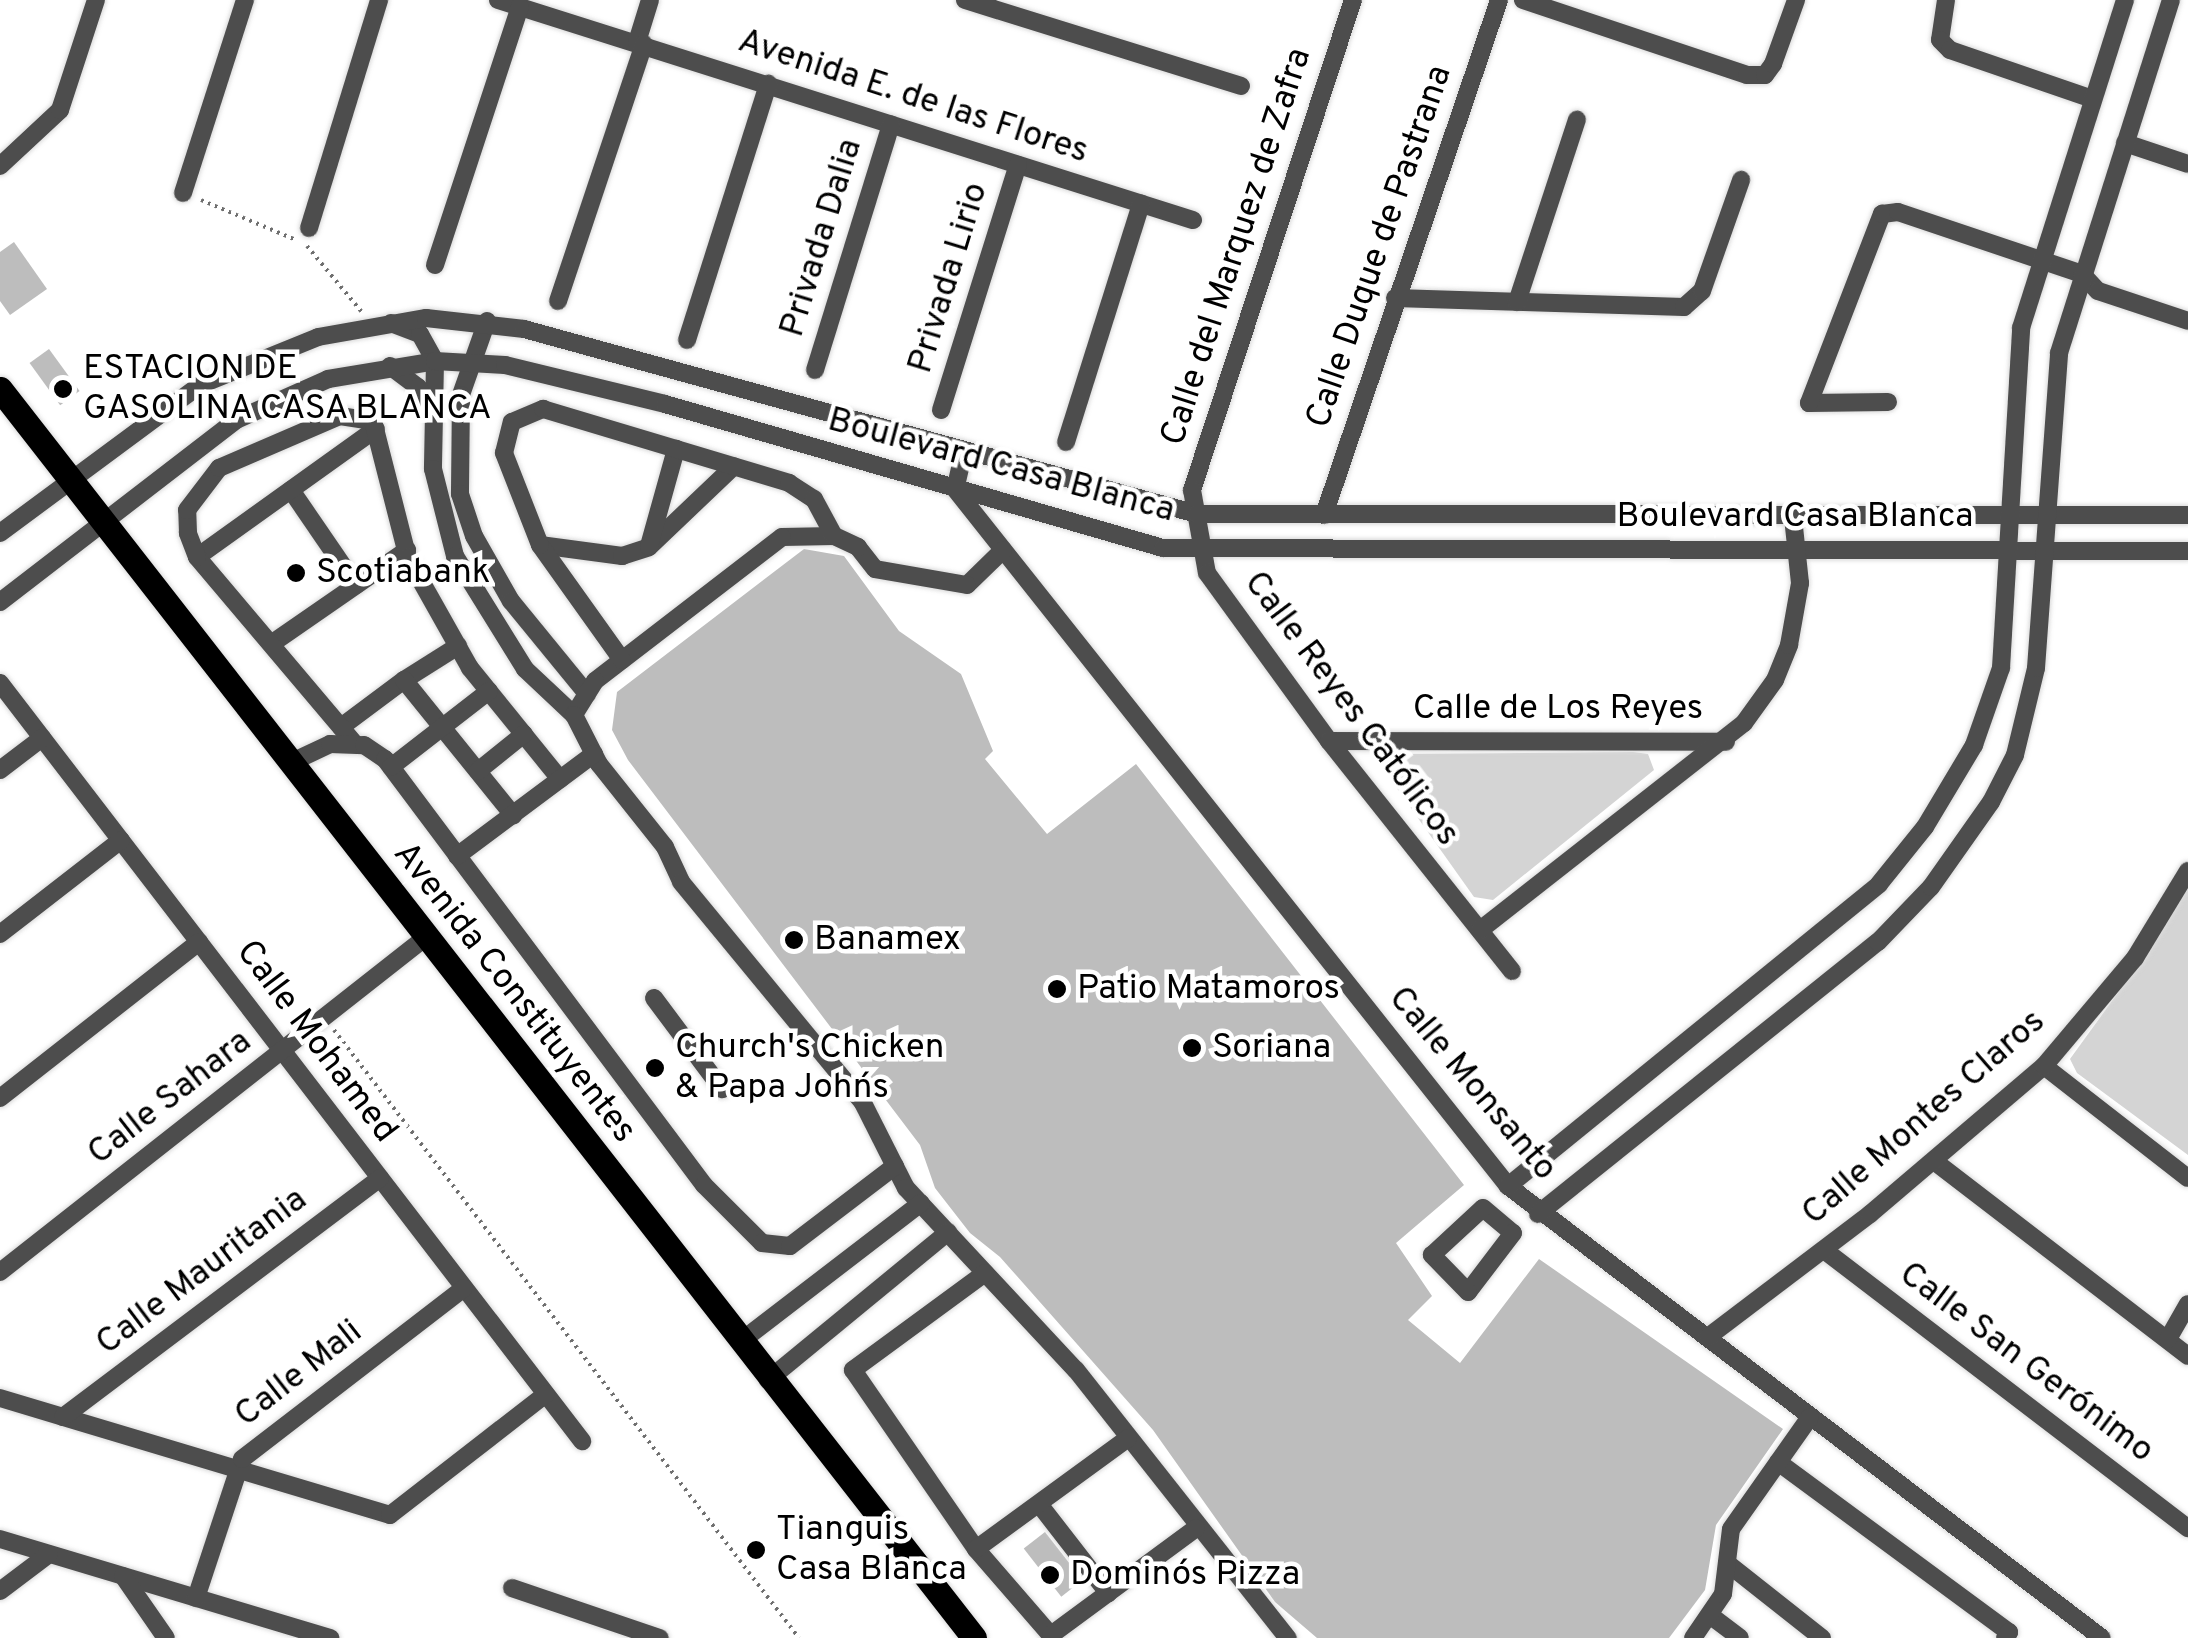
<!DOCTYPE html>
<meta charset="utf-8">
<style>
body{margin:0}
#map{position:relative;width:2188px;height:1638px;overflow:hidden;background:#fff;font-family:Overpass,sans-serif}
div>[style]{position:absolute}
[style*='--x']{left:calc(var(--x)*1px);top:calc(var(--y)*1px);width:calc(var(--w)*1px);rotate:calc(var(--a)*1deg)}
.green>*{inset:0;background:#d4d4d4}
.building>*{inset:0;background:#bdbdbd;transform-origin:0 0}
.path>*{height:4px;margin-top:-2px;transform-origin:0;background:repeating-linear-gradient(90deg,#6f6f6f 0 2.5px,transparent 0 7.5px)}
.roads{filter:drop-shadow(0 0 2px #dbdbdb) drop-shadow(0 0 2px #dbdbdb)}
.minor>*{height:18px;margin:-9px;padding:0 9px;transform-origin:9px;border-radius:9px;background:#4d4d4d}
.major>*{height:25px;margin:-12.5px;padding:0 12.5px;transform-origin:12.5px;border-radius:12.5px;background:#000}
.dots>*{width:28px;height:28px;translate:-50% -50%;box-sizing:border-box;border:5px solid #fff;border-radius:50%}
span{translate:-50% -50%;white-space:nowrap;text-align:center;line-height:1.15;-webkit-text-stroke:9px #fff;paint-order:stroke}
.street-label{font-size:35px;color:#000}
.poi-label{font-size:35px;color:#000}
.left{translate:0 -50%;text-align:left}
</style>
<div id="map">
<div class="green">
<i style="clip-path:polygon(1633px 752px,1648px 754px,1654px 770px,1493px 900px,1474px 897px,1381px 766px,1389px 754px)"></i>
<i style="clip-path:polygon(2188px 880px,2188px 1155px,2077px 1073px,2070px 1059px,2159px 936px)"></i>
</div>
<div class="building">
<i style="clip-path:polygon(14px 242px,47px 289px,10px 315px,0 301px,0 252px)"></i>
<i style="left:49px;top:349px;width:52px;height:24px;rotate:54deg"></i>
<i style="clip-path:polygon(804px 549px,844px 556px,899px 631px,961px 674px,993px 751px,985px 759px,1047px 834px,1136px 764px,1464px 1185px,1396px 1243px,1432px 1296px,1408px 1320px,1460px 1363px,1539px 1259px,1783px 1429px,1716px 1525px,1705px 1590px,1669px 1638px,1317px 1638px,1275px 1602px,1153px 1430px,1000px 1257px,970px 1233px,935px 1188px,920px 1145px,628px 760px,612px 730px,617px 692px)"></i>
<i style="left:1045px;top:1532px;width:61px;height:27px;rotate:52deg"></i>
</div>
<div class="path">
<i style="--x:201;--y:200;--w:101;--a:22.8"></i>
<i style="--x:307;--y:246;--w:85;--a:50.3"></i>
<i style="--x:334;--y:1030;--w:765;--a:52.59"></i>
</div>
<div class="roads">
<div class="minor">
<i style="--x:498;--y:0;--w:729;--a:17.57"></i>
<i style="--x:965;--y:0;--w:289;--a:17.3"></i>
<i style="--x:1353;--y:0;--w:516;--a:108.19"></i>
<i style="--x:1192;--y:490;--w:84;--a:79.8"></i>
<i style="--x:1207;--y:573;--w:208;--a:54"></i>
<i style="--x:1329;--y:741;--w:294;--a:51.5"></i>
<i style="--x:1523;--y:0;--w:236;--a:18.5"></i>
<i style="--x:1747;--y:75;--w:18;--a:0"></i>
<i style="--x:1765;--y:75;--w:14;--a:-54"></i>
<i style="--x:1773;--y:64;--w:68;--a:-70.2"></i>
<i style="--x:1946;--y:0;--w:40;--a:98.5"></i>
<i style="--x:1940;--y:40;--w:14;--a:45"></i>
<i style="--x:1950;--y:50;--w:150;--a:19"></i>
<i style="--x:637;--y:42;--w:44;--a:-72.8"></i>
<i style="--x:2125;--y:143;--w:66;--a:18.4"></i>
<i style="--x:0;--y:166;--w:82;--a:-43"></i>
<i style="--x:60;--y:110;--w:116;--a:-71.9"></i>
<i style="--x:183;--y:193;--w:203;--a:-72.2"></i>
<i style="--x:309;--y:228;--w:239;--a:-72.9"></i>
<i style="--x:435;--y:265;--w:272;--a:-71.8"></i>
<i style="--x:1395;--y:298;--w:289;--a:1.8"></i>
<i style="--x:1684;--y:307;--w:24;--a:-42"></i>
<i style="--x:1702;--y:291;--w:118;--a:-70.6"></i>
<i style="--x:558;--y:301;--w:271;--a:-71.5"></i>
<i style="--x:1517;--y:302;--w:192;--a:-71.8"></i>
<i style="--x:487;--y:321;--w:78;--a:109.4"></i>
<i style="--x:461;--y:395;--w:99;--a:90.6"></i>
<i style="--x:460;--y:494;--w:44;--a:71.6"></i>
<i style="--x:474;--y:536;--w:75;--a:60.4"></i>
<i style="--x:511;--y:601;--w:120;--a:50.7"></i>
<i style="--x:391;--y:323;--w:31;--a:21"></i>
<i style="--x:420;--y:334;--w:31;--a:61"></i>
<i style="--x:435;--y:361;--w:108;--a:91.1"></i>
<i style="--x:433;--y:469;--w:90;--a:75.8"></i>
<i style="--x:455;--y:556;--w:133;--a:58.2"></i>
<i style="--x:525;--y:669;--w:67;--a:43.2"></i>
<i style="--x:687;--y:340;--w:269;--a:-72.4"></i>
<i style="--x:390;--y:366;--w:35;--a:37"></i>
<i style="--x:418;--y:387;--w:29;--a:63"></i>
<i style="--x:815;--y:370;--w:257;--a:-72.8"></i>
<i style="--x:1888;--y:402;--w:79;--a:179.3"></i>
<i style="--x:1809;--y:403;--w:203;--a:-68.9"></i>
<i style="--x:1882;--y:214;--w:16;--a:-7"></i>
<i style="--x:1898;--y:212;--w:194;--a:18.6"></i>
<i style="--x:2082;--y:274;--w:23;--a:47"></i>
<i style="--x:2098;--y:291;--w:95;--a:18.4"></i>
<i style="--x:941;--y:410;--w:257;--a:-72.6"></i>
<i style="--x:1066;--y:442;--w:250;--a:-72.5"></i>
<i style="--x:964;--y:451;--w:39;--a:103"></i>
<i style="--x:955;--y:489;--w:890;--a:51.57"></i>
<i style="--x:1508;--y:1186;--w:746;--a:37.27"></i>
<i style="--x:291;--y:490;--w:115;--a:55.6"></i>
<i style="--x:1324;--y:515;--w:544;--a:-71.23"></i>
<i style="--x:0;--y:533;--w:249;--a:-36.5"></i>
<i style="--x:200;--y:385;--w:127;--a:-22.1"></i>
<i style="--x:318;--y:337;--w:110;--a:-10"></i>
<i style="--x:426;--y:318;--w:99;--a:6.4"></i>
<i style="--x:524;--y:329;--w:698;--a:15.37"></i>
<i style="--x:1197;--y:514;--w:991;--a:0.06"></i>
<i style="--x:540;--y:545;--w:83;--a:7.6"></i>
<i style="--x:622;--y:556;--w:28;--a:-18"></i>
<i style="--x:649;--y:547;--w:117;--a:-43.6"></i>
<i style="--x:649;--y:546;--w:101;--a:-74.4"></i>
<i style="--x:1003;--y:550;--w:50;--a:135.8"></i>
<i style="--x:967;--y:585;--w:93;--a:-170.1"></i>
<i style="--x:875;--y:569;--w:28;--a:-128"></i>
<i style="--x:858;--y:547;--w:26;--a:-155"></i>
<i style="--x:834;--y:536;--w:52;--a:178.9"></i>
<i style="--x:782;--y:537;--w:236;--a:142.4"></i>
<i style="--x:595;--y:681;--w:40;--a:122"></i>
<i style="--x:574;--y:715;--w:55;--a:63"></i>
<i style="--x:599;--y:764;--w:106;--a:51.5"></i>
<i style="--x:665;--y:847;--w:38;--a:65"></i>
<i style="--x:681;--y:882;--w:286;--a:50.5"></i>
<i style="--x:863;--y:1103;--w:95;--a:63.2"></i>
<i style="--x:906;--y:1188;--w:249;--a:47"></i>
<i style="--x:1076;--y:1370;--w:342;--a:51.7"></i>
<i style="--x:197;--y:557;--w:220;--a:-35.6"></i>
<i style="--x:0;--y:602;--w:298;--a:-37.6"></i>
<i style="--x:236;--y:420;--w:101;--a:-24"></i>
<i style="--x:328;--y:379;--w:109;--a:-9.5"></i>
<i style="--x:435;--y:361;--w:70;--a:3.3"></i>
<i style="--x:505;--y:365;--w:165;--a:13.7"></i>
<i style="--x:665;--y:404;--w:518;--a:16.13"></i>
<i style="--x:1163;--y:548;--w:1025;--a:0.17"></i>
<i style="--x:274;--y:642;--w:162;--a:-34.7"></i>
<i style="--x:622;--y:660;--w:141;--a:-125.5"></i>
<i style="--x:540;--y:545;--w:99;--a:-111.4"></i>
<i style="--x:504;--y:453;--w:32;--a:-76"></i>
<i style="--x:512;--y:422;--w:34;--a:-23"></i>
<i style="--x:543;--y:409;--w:257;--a:16.7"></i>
<i style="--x:789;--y:483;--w:30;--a:33"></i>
<i style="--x:814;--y:499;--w:42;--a:61.6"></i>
<i style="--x:404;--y:680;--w:64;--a:-32.2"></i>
<i style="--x:0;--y:683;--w:956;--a:52.48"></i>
<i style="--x:341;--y:727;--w:79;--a:-36.7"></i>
<i style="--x:404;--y:680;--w:174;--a:51.1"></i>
<i style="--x:1329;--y:741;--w:397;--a:0.1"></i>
<i style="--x:355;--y:744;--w:245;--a:-130.2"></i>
<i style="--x:197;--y:557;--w:26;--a:-111"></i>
<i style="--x:188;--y:533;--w:23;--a:-92"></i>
<i style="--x:187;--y:510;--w:53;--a:-52.7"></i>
<i style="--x:219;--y:468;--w:132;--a:-23.3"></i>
<i style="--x:340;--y:416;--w:33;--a:9"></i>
<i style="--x:373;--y:421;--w:141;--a:75.7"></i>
<i style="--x:408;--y:558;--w:126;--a:60.6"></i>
<i style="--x:470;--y:668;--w:143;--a:51"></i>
<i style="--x:292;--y:762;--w:42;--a:-25.3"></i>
<i style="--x:330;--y:744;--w:34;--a:2"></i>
<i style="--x:364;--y:745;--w:25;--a:34"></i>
<i style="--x:385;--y:759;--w:532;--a:53.17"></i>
<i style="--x:704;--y:1185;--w:82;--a:45"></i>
<i style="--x:762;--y:1243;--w:28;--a:6"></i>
<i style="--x:790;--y:1246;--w:132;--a:-37.3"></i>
<i style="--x:391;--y:767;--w:124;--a:-37.8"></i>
<i style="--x:0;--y:770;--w:53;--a:-37.3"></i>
<i style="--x:478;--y:771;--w:59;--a:-38.8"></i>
<i style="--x:457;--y:856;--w:171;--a:-36.7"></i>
<i style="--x:1480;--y:930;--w:335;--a:-38.1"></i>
<i style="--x:1744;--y:723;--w:53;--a:-54.2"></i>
<i style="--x:1775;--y:680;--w:38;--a:-68"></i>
<i style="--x:1789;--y:645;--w:63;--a:-79.9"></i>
<i style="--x:1800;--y:583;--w:66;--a:-96.1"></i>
<i style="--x:0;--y:934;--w:153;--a:-37.8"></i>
<i style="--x:654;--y:998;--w:114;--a:53.2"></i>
<i style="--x:2044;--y:1066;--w:182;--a:37.9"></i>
<i style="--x:0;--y:1098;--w:253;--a:-38.1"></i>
<i style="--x:1934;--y:1161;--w:320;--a:37.5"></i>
<i style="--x:1508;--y:1186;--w:478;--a:-39.1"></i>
<i style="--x:1879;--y:884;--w:73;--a:-51.1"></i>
<i style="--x:1925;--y:827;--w:96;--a:-59.1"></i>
<i style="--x:1974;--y:745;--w:82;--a:-70.7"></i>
<i style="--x:2001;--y:668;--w:341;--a:-86.6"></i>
<i style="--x:2021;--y:328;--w:344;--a:-72.4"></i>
<i style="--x:1483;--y:1208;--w:39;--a:40"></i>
<i style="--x:1513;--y:1233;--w:74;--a:127.3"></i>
<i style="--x:1468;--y:1292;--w:52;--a:-134.2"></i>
<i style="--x:1432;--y:1255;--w:69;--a:-42.7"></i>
<i style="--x:1538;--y:1214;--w:435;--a:-38.7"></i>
<i style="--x:1878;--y:942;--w:76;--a:-46.1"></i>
<i style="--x:1931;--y:887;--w:104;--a:-54.8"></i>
<i style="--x:1991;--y:802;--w:53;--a:-62.9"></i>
<i style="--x:2015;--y:755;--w:89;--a:-76.4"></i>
<i style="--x:2036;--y:668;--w:316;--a:-85.8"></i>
<i style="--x:2059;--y:353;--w:370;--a:-72.4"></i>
<i style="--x:1824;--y:1250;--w:458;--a:37.4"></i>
<i style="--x:0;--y:1272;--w:542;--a:-38.18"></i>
<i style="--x:985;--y:1273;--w:164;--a:143.7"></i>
<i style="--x:853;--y:1370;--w:217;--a:55.5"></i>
<i style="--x:976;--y:1549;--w:118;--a:49.1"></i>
<i style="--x:1708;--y:1337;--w:203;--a:-37.2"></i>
<i style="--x:1870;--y:1214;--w:228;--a:-40.4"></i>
<i style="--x:2044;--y:1066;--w:141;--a:-49.9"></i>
<i style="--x:2135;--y:958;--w:102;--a:-58.7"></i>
<i style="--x:2168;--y:1339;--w:40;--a:-60.3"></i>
<i style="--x:740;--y:1342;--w:228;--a:-37.5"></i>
<i style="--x:768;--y:1380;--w:233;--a:-39.4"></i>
<i style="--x:0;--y:1398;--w:407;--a:16.7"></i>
<i style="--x:390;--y:1515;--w:197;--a:-37.8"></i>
<i style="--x:63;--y:1417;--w:397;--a:-37"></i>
<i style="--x:1778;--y:1462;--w:287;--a:36.4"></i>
<i style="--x:2009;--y:1632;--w:7;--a:124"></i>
<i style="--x:1039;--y:1504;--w:113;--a:52.2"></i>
<i style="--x:0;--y:1539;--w:345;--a:16.7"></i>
<i style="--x:976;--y:1549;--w:188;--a:-36.1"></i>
<i style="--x:1727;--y:1563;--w:121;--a:38.3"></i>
<i style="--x:123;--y:1576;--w:75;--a:55.3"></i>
<i style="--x:512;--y:1588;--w:156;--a:18.7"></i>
<i style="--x:0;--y:1591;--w:61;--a:-37.1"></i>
<i style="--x:196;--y:1598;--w:146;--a:-71.7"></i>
<i style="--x:242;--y:1459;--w:280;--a:-37.6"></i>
<i style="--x:1711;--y:1616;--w:36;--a:37"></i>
<i style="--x:1051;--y:1635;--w:180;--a:-36.4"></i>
<i style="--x:1693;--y:1638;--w:53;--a:-55.7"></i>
<i style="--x:1723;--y:1594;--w:65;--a:-83"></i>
<i style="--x:1731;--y:1529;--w:137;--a:-54.8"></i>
</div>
<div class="major">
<i style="--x:0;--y:389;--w:1584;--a:52.05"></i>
</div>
</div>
<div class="dots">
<i style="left:63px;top:389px;background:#000"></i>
<i style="left:296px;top:573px;background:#000"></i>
<i style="left:794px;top:940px;background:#000"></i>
<i style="left:1057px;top:989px;background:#000"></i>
<i style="left:1192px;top:1048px;background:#000"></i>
<i style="left:655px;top:1068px;background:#000"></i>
<i style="left:756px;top:1550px;background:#000"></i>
<i style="left:1050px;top:1575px;background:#000"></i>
</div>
<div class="street-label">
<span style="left:913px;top:97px;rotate:18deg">Avenida E. de las Flores</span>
<span style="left:822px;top:238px;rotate:-73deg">Privada Dalia</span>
<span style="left:1237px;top:247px;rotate:-72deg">Calle del Marquez de Zafra</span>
<span style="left:1380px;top:247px;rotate:-71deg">Calle Duque de Pastrana</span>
<span style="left:949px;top:278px;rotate:-73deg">Privada Lirio</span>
<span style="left:1001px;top:466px;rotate:15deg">Boulevard Casa Blanca</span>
<span style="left:1795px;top:517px">Boulevard Casa Blanca</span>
<span style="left:1351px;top:709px;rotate:53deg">Calle Reyes Católicos</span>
<span style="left:1558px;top:709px">Calle de Los Reyes</span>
<span style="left:514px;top:993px;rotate:52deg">Avenida Constituyentes</span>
<span style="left:316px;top:1042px;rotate:53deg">Calle Mohamed</span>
<span style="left:1472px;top:1084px;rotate:50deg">Calle Monsanto</span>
<span style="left:170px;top:1098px;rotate:-38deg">Calle Sahara</span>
<span style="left:1924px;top:1118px;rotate:-41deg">Calle Montes Claros</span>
<span style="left:202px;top:1272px;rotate:-37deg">Calle Mauritania</span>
<span style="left:2026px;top:1363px;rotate:37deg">Calle San Gerónimo</span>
<span style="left:299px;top:1374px;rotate:-38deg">Calle Mali</span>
</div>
<div class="poi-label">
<span class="left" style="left:83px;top:389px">ESTACION DE<br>GASOLINA CASA BLANCA</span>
<span class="left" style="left:316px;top:573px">Scotiabank</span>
<span class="left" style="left:814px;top:940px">Banamex</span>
<span class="left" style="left:1077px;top:989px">Patio Matamoros</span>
<span class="left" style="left:675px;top:1068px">Church's Chicken<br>&amp; Papa John´s</span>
<span class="left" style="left:1212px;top:1048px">Soriana</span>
<span class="left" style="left:776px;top:1550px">Tianguis<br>Casa Blanca</span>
<span class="left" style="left:1070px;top:1575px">Domino´s Pizza</span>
</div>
</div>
